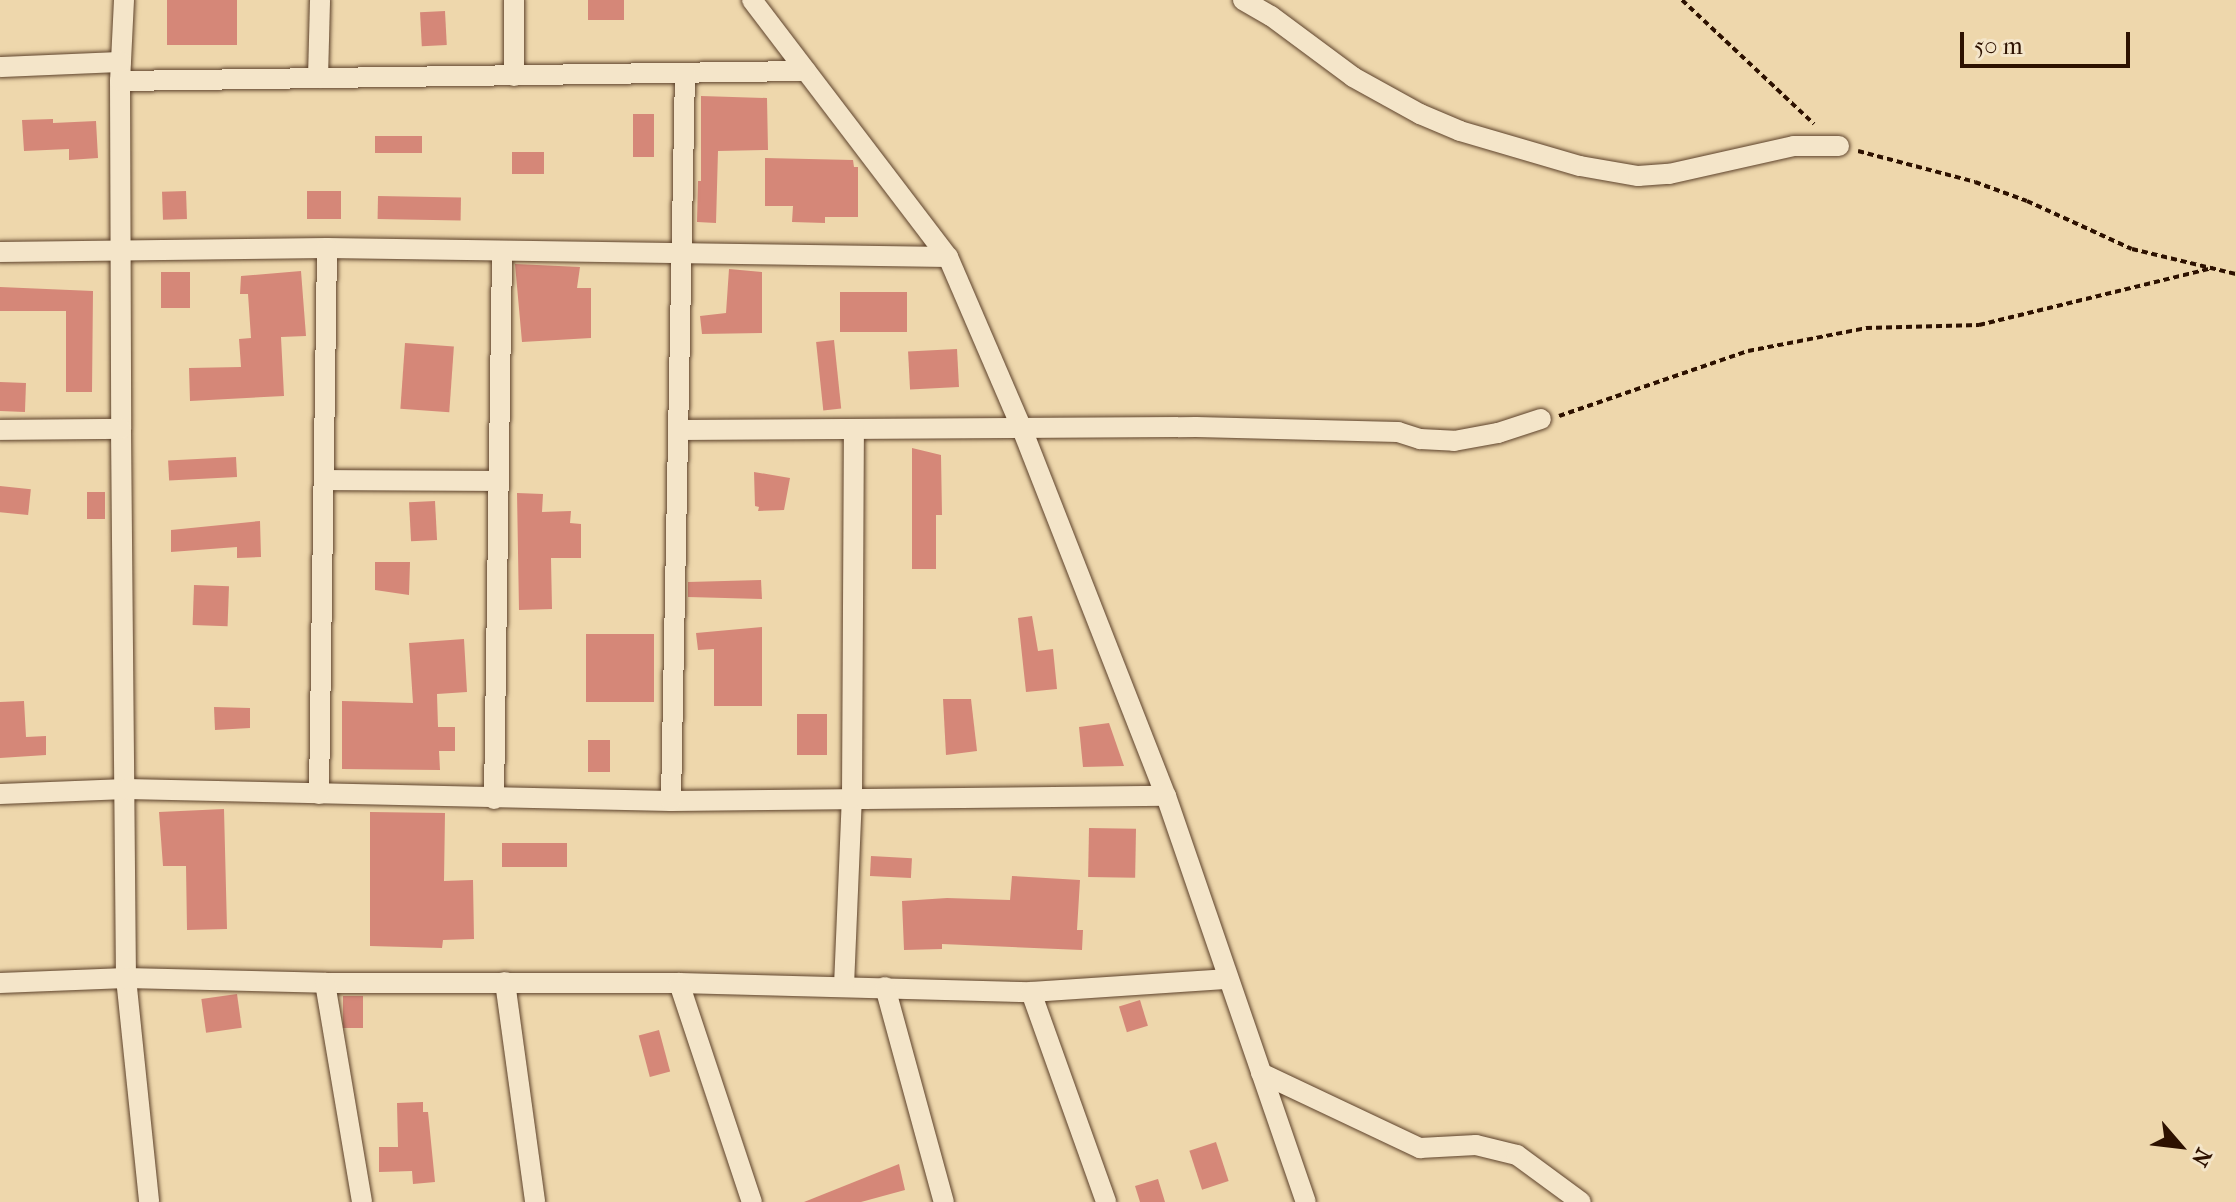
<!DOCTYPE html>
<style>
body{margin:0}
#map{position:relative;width:2236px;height:1202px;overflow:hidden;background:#eed7ac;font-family:"IM FELL French Canon",serif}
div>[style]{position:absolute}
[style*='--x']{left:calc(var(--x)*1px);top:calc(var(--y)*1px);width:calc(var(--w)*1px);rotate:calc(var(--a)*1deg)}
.building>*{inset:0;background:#d58778;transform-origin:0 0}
.path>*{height:4px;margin-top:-2px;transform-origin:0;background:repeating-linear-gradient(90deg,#2d1100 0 6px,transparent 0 10px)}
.roads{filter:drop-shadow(0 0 2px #5d422b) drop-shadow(0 0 2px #5d422b)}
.minor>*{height:20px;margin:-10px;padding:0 10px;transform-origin:10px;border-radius:10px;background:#f4e5c9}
span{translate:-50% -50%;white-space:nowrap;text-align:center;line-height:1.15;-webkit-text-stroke:8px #f4e5c9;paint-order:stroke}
.north{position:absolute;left:2140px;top:1106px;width:80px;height:80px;-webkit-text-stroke:6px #f4e5c9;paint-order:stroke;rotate:118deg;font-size:22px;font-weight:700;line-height:32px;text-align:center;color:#2d1100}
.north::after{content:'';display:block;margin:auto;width:28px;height:36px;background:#2d1100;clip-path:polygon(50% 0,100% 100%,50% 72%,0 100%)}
.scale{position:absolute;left:1960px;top:32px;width:170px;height:36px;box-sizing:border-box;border:4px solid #2d1100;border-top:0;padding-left:10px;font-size:24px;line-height:28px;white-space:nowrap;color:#2d1100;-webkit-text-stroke:6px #f4e5c9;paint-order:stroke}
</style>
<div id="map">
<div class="building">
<i style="left:167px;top:0;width:70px;height:45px"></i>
<i style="left:588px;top:0;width:36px;height:20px"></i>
<i style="left:445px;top:11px;width:34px;height:25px;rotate:87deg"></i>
<i style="clip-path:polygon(701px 96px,767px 98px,768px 150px,718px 151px,716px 223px,697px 222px,698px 181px,701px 181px)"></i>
<i style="left:633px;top:114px;width:21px;height:43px"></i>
<i style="clip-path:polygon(53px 119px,53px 123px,96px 121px,98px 158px,69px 160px,69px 149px,24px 151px,22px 120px)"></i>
<i style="left:375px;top:136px;width:47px;height:17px"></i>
<i style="left:544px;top:152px;width:22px;height:32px;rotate:90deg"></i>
<i style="clip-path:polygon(765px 158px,853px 160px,854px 167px,858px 167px,858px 217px,825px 217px,825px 223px,792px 222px,793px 206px,765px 206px)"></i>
<i style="left:186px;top:191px;width:28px;height:24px;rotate:88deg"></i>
<i style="left:307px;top:191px;width:34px;height:28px"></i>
<i style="left:378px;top:196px;width:83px;height:23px;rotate:1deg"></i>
<i style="clip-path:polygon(515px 264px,580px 267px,577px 288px,591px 288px,591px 338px,522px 342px)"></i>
<i style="clip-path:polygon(729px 269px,762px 272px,762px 333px,702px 334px,700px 316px,726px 313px)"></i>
<i style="clip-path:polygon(301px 271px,306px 336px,281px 337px,284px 396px,190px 401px,189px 368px,241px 367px,239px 339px,251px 338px,248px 294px,240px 294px,241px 276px)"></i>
<i style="left:161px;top:272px;width:29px;height:36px"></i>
<i style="clip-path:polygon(0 287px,93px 291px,92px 392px,66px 392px,66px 311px,0 311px)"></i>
<i style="left:840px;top:292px;width:67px;height:40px"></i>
<i style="left:834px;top:340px;width:69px;height:18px;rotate:84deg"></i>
<i style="left:405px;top:343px;width:49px;height:66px;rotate:4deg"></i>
<i style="left:957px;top:349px;width:38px;height:49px;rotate:87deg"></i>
<i style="left:0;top:382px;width:26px;height:29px;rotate:2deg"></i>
<i style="clip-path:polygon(912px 448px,941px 455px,942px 515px,936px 515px,936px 569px,912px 569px)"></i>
<i style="left:236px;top:457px;width:20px;height:68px;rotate:87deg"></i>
<i style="clip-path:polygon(754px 472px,790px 478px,784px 510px,758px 511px,759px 507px,755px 506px)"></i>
<i style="left:0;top:486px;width:31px;height:26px;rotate:6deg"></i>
<i style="left:87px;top:492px;width:18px;height:27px"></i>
<i style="clip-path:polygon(517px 493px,543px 494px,542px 512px,571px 511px,570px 523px,581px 524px,581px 558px,551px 558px,552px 609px,519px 610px)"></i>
<i style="left:435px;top:501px;width:39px;height:26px;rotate:87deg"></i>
<i style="clip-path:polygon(260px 521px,261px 557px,237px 558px,237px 547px,171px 552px,171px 530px)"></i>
<i style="clip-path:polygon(375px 562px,410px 562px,409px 595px,375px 590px)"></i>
<i style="clip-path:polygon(761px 580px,762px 599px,688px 597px,688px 582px)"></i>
<i style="left:194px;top:585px;width:35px;height:40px;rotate:2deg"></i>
<i style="clip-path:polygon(1032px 616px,1038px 651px,1053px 649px,1057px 689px,1026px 692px,1018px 618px)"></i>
<i style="clip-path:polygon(762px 627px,762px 706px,714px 706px,714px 649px,698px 650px,696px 633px)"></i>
<i style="left:654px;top:634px;width:68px;height:68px;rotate:90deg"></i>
<i style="clip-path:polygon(464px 639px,467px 692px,437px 694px,438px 727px,455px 727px,455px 751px,439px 751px,440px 770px,342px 769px,342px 701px,413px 703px,409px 643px)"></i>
<i style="clip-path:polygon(943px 699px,971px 699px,977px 751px,946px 755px)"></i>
<i style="clip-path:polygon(24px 701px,26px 737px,46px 736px,46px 755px,0 758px,0 702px)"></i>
<i style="clip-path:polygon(214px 707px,250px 708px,250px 728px,215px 730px)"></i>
<i style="left:797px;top:714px;width:30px;height:41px"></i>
<i style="clip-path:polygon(1109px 723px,1124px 766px,1083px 767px,1079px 727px)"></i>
<i style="left:588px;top:740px;width:22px;height:32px"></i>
<i style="clip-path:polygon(224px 809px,227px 929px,187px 930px,186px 866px,163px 866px,159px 812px)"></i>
<i style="clip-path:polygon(370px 812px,445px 813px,444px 881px,473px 880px,474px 939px,443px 940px,442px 948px,370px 946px)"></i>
<i style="left:1089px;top:828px;width:47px;height:49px;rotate:1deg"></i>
<i style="left:567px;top:843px;width:24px;height:65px;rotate:90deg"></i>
<i style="left:871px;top:856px;width:41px;height:20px;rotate:3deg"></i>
<i style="clip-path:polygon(1012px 876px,1080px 880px,1077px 930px,1083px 930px,1082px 950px,942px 944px,942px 949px,904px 950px,902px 901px,947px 898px,1010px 900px)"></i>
<i style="left:237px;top:994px;width:34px;height:36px;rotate:82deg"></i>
<i style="left:343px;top:996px;width:20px;height:32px"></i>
<i style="left:1140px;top:1000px;width:27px;height:22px;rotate:73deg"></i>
<i style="left:659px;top:1030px;width:43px;height:21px;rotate:75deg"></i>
<i style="clip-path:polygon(423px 1102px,423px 1112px,428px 1112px,435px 1182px,413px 1184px,412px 1171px,379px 1172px,379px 1147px,398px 1147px,397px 1103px)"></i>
<i style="left:1216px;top:1142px;width:41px;height:28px;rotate:72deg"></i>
<i style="clip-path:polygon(899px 1164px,905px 1190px,861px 1202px,804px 1202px)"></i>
<i style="clip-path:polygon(1158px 1179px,1165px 1202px,1140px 1202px,1135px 1186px)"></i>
</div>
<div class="path">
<i style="--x:1682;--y:0;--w:181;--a:43.2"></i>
<i style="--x:1858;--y:151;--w:121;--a:14.8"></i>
<i style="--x:1975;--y:182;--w:55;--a:20.1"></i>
<i style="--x:2027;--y:201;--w:115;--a:24.6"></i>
<i style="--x:2132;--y:249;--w:107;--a:13.5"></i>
<i style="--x:1559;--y:416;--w:200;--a:-19"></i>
<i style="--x:1748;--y:351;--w:120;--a:-11"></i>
<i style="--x:1866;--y:328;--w:113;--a:-1.5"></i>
<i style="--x:1979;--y:325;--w:241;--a:-13.7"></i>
</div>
<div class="roads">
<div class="minor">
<i style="--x:124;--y:0;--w:81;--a:92.8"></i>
<i style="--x:120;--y:81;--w:348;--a:89.8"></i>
<i style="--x:121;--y:429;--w:549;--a:89.48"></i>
<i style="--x:126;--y:978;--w:225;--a:84.1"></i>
<i style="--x:752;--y:0;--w:323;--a:52.7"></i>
<i style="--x:948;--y:257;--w:187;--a:66.7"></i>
<i style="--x:1022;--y:429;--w:394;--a:68.6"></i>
<i style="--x:1166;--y:796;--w:429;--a:71"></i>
<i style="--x:1243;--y:0;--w:32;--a:30"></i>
<i style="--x:1271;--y:16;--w:102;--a:36.6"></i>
<i style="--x:1353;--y:77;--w:77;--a:28.9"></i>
<i style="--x:1420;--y:114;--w:43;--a:23"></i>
<i style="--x:1460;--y:131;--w:125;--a:16.3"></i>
<i style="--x:1580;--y:166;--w:59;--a:9.8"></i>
<i style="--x:1638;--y:176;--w:31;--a:-4"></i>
<i style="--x:1669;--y:174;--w:128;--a:-12.6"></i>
<i style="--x:1794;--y:146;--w:45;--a:0"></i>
<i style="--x:0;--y:67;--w:121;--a:-2.4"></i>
<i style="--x:514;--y:76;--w:76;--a:-90"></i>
<i style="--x:318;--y:78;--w:78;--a:-88.5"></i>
<i style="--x:120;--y:81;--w:686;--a:-0.84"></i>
<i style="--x:0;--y:252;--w:327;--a:-0.7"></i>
<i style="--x:327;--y:248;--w:621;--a:0.83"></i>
<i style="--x:0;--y:430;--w:121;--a:-0.5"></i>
<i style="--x:678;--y:430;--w:518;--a:-0.33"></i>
<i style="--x:1196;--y:427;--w:202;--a:1.4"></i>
<i style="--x:1398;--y:432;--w:23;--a:18"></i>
<i style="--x:1420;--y:439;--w:34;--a:3"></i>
<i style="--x:1454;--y:441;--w:45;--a:-10.3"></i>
<i style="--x:1498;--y:433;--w:45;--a:-18"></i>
<i style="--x:324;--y:480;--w:174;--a:0.3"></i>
<i style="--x:0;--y:794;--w:126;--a:-2.3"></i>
<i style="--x:126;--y:789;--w:545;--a:1.26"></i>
<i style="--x:671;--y:801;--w:495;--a:-0.6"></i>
<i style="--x:319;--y:794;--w:546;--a:-89.16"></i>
<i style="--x:494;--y:799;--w:547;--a:-89.16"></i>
<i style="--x:671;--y:801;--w:727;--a:-88.9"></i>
<i style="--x:505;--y:982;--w:222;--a:82.2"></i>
<i style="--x:0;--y:983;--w:126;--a:-2.3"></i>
<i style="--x:126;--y:978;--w:199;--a:1.4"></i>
<i style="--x:325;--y:983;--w:354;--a:0"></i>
<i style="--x:679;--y:983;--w:352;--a:1.5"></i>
<i style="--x:1031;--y:992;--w:198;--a:-3.8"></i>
<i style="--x:325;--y:983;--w:222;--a:80.4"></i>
<i style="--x:679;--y:983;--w:231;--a:71.6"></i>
<i style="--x:844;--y:986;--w:188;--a:-87.6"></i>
<i style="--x:852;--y:798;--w:369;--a:-89.7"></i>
<i style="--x:885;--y:987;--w:223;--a:74.7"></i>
<i style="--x:1031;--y:992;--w:223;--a:70.3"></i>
<i style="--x:1261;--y:1073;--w:176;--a:25.3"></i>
<i style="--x:1420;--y:1148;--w:56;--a:-3.1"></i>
<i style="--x:1476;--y:1145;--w:42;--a:13.7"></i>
<i style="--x:1517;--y:1155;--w:79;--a:36.3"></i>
</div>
</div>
<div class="north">N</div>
<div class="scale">50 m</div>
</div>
